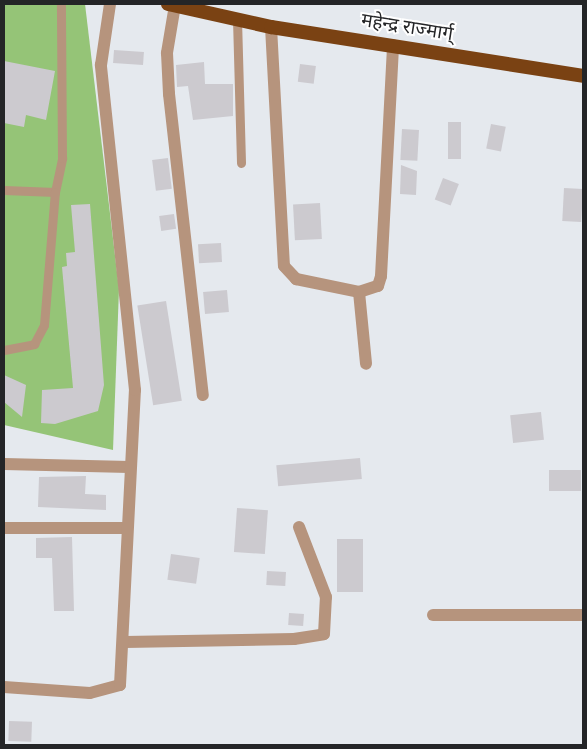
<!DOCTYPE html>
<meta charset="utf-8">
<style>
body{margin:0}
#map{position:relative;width:587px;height:749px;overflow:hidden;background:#e5e9ee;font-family:Spectral,"Noto Sans Devanagari",serif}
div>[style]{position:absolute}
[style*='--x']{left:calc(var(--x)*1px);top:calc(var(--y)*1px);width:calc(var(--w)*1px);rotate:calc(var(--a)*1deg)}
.forest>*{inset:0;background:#95c477}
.building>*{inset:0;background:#cccacf;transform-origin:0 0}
.service>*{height:9px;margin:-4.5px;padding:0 4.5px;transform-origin:4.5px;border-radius:4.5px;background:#b6947d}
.minor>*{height:12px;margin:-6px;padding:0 6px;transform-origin:6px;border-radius:6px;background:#b6947d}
.trunk>*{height:14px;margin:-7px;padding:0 7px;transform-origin:7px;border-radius:7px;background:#7a4213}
span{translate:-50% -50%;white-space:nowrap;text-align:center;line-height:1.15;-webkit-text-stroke:4px #fff;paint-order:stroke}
.street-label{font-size:19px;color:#242527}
.frame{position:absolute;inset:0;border:5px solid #242527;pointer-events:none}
</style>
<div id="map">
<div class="forest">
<i style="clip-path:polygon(4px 4px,85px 4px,119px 289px,113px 450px,4px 425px)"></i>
</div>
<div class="building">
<i style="left:114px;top:50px;width:30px;height:13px;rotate:4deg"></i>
<i style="clip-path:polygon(4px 61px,55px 71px,46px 120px,26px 115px,24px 127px,4px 123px)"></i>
<i style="clip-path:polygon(204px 62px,205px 84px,233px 84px,233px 116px,193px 120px,188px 86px,177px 87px,176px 65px)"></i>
<i style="left:300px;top:64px;width:16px;height:18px;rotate:7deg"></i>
<i style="left:448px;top:122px;width:13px;height:37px"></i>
<i style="left:491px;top:124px;width:15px;height:25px;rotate:11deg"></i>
<i style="left:402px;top:129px;width:17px;height:31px;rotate:3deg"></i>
<i style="left:168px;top:158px;width:31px;height:16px;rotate:83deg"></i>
<i style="clip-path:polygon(401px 165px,417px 171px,416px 195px,400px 194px)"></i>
<i style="left:443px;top:178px;width:17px;height:23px;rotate:21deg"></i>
<i style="left:564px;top:188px;width:19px;height:33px;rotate:3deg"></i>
<i style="left:320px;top:203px;width:36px;height:27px;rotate:87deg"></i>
<i style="clip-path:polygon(90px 204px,104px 385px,98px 411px,55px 424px,41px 423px,42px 390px,73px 388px,62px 267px,67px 266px,66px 253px,75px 252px,71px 205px)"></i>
<i style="left:174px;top:214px;width:15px;height:15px;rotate:82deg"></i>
<i style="left:221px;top:243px;width:19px;height:23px;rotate:87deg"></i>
<i style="left:227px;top:290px;width:22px;height:24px;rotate:85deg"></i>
<i style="left:166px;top:301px;width:101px;height:29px;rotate:81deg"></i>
<i style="clip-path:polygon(4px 375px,26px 385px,22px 417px,4px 402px)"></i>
<i style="left:541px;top:412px;width:28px;height:31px;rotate:84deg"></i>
<i style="left:360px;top:458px;width:21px;height:84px;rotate:85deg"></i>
<i style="left:549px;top:470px;width:32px;height:21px"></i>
<i style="clip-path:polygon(86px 476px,85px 494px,106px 495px,106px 510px,38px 507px,39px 477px)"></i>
<i style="left:237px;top:508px;width:31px;height:44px;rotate:4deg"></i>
<i style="clip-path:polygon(72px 537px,74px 611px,54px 611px,52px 558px,36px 558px,36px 538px)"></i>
<i style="left:337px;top:539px;width:26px;height:53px"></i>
<i style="left:171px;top:554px;width:29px;height:26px;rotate:8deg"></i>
<i style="left:267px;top:571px;width:19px;height:14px;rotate:3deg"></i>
<i style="left:289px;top:613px;width:15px;height:12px;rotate:4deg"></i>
<i style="left:9px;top:721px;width:23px;height:20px;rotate:2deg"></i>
</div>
<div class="service">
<i style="--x:237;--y:19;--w:144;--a:88.4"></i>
<i style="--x:4;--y:190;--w:51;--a:2.2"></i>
<i style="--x:55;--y:192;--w:35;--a:-78"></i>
<i style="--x:62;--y:158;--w:154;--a:-90.4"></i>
<i style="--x:4;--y:350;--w:31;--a:-11"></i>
<i style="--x:34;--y:344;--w:21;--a:-62"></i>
<i style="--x:44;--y:325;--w:133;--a:-85.3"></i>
</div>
<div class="minor">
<i style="--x:175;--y:5;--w:49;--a:99.5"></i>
<i style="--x:167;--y:53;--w:41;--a:87.2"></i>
<i style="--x:169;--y:94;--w:303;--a:83.6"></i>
<i style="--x:271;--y:27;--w:239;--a:86.9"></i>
<i style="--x:284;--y:266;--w:18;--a:47"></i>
<i style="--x:296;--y:279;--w:64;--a:11.7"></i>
<i style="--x:359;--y:292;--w:72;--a:84.4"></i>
<i style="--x:359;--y:292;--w:20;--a:-18"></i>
<i style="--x:378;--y:286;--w:10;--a:-73"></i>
<i style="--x:381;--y:276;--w:231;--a:-87"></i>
<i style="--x:4;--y:464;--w:125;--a:1.4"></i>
<i style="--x:4;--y:528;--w:122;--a:0"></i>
<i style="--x:433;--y:615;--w:150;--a:0"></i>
<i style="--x:125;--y:642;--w:169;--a:-1"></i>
<i style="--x:294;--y:639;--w:30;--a:-9"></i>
<i style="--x:324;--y:634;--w:37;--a:-87"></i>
<i style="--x:326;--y:597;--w:75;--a:-111.1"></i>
<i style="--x:4;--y:687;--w:86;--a:4"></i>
<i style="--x:90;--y:693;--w:31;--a:-15"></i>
<i style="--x:120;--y:685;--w:295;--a:-87.1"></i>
<i style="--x:135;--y:390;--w:327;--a:-96"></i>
<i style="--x:101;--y:65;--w:62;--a:-81.6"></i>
</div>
<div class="trunk">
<i style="--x:168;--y:4;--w:106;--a:12.6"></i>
<i style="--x:271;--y:27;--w:316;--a:8.9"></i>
</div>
<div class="street-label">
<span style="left:407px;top:28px;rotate:9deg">महेन्द्र राज्मार्ग्</span>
</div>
<div class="frame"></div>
</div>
